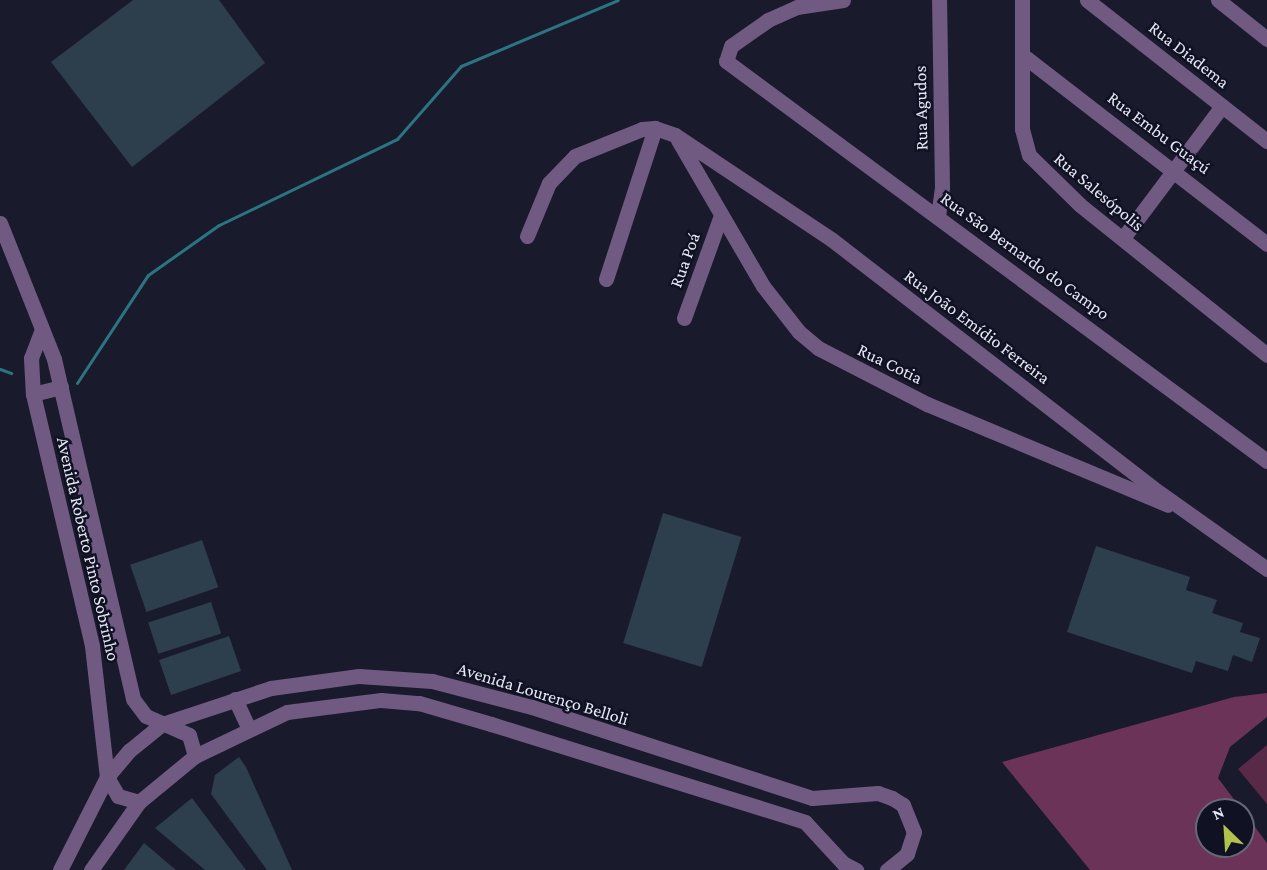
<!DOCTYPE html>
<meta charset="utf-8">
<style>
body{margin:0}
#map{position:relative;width:1267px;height:870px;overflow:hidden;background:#191b2d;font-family:"Crimson Pro",serif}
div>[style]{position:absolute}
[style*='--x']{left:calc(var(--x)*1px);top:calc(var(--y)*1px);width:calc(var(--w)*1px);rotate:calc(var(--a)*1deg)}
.green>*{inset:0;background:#592a48}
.forest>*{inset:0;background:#6a3357}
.stream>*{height:3px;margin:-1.5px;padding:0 1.5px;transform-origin:1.5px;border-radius:1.5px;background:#2b7482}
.building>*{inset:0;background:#2d3e4d;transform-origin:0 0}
.minor>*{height:15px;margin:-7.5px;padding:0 7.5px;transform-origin:7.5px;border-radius:7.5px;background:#715a82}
span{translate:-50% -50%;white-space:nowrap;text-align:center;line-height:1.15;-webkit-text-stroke:5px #101223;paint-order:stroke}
.street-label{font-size:18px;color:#e6e8f5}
.north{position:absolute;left:1195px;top:798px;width:60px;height:60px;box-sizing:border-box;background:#101223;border:2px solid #666877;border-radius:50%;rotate:335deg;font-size:16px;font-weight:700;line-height:24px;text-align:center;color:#e6e8f5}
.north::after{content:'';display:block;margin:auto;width:21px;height:27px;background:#b3c24b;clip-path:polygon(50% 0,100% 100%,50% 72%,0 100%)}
</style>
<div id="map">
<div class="green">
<i style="clip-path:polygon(1267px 745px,1267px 804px,1238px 769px)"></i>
</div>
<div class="forest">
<i style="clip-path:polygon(1267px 693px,1267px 717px,1230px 747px,1218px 778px,1242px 810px,1207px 810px,1207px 846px,1243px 846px,1243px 811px,1267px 843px,1267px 870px,1090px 870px,1002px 762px,1234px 697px)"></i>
</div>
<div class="stream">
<i style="--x:0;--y:369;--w:12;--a:20"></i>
<i style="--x:77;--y:383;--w:129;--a:-56.7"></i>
<i style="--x:148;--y:275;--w:87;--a:-35.2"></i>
<i style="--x:219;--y:225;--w:198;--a:-25.8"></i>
<i style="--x:397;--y:139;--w:97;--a:-48.8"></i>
<i style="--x:461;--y:66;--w:170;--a:-22.8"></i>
</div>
<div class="building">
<i style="clip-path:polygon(133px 0,219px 0,265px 63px,132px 167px,51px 62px)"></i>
<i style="left:663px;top:513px;width:82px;height:136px;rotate:17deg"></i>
<i style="left:202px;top:540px;width:50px;height:76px;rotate:71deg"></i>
<i style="clip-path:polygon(1096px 546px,1190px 577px,1186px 590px,1217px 600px,1212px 613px,1243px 623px,1240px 632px,1260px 638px,1252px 662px,1233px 655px,1228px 671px,1196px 661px,1192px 673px,1067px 632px)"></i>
<i style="left:211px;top:602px;width:33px;height:66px;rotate:72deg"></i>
<i style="left:229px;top:636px;width:37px;height:74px;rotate:71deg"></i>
<i style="clip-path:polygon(239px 757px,246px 767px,292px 870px,267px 870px,211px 794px,215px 775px)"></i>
<i style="clip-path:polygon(192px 798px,246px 870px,205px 870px,155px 828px)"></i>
<i style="clip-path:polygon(144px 843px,176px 870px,124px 870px)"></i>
</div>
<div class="minor">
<i style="--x:843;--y:0;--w:47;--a:171.3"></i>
<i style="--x:797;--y:7;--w:32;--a:156"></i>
<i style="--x:768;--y:20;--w:45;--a:144.9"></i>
<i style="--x:731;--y:46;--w:16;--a:108"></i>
<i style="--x:726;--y:61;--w:673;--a:36.48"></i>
<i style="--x:1022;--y:0;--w:129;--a:90"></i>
<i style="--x:1022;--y:129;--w:27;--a:75"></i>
<i style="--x:1029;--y:155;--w:71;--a:44.4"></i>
<i style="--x:1080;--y:205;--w:240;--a:38.7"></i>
<i style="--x:1087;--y:0;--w:229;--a:38.1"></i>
<i style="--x:1218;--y:0;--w:63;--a:38.5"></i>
<i style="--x:1025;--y:57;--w:306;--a:37.7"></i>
<i style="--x:678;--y:140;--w:169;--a:59.8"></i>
<i style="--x:763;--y:286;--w:58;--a:52"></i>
<i style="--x:799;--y:332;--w:25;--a:40"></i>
<i style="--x:818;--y:348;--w:123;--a:27.2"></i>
<i style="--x:927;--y:404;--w:261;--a:22.7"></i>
<i style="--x:938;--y:216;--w:29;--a:-82"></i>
<i style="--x:942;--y:187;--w:187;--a:-90.9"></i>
<i style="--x:0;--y:223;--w:146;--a:68.3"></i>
<i style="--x:54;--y:359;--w:349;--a:76.9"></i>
<i style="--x:133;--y:699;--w:21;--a:53"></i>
<i style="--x:146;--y:716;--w:47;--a:23.8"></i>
<i style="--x:189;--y:735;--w:22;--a:74"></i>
<i style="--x:527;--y:236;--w:57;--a:-67.5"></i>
<i style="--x:549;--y:183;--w:37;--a:-46"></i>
<i style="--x:575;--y:156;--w:72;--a:-21.9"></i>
<i style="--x:642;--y:129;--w:13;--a:-4"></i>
<i style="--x:655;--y:128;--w:21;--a:19"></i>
<i style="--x:675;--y:135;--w:187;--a:33.7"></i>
<i style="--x:831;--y:239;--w:407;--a:37.7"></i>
<i style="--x:1153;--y:488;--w:140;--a:35.4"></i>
<i style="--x:1123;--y:238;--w:165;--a:-53.1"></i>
<i style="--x:606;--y:279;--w:159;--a:-72"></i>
<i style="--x:684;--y:318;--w:109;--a:-70.2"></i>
<i style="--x:41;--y:332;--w:28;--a:111"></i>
<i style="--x:31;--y:358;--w:36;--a:87"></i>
<i style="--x:33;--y:394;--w:259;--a:76.8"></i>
<i style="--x:92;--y:646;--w:132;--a:83.5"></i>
<i style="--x:107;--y:777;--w:22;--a:60"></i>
<i style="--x:118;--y:796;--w:22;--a:16"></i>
<i style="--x:33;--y:394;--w:29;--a:-14"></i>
<i style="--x:235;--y:699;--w:31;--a:65"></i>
<i style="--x:60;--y:870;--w:104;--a:-63.2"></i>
<i style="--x:107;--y:777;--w:35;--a:-50"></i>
<i style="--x:130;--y:750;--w:41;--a:-39.1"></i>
<i style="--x:162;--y:724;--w:115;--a:-18.3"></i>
<i style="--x:271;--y:688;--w:89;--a:-7.8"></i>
<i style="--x:359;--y:676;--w:73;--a:3.9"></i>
<i style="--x:432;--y:681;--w:103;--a:14.6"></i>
<i style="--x:532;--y:707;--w:294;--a:18"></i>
<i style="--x:812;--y:798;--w:66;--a:-4.3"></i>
<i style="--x:878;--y:793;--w:15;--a:20"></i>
<i style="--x:892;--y:798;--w:13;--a:32"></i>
<i style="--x:903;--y:805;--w:29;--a:68"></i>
<i style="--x:914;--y:832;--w:23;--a:108"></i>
<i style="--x:907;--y:854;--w:26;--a:141"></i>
<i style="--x:91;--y:870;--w:83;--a:-54.8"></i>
<i style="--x:139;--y:802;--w:72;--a:-39.4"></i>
<i style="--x:195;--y:756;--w:102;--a:-25.6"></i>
<i style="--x:287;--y:712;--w:95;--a:-7.3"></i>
<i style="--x:381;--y:700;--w:38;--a:5"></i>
<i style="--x:419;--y:703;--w:75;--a:16.3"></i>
<i style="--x:491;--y:724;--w:329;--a:17.3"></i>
<i style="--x:805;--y:822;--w:56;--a:47.2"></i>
<i style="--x:843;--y:863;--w:15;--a:28"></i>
</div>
<div class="street-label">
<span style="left:1189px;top:55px;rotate:38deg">Rua Diadema</span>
<span style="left:921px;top:108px;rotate:-91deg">Rua Agudos</span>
<span style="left:1159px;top:133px;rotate:37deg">Rua Embu Guaçú</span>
<span style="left:1099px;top:192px;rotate:40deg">Rua Salesópolis</span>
<span style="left:1025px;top:256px;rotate:36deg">Rua São Bernardo do Campo</span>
<span style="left:685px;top:260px;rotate:-70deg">Rua Poá</span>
<span style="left:977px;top:327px;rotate:37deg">Rua João Emídio Ferreira</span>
<span style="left:890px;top:364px;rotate:26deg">Rua Cotia</span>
<span style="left:88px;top:549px;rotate:77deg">Avenida Roberto Pinto Sobrinho</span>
<span style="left:543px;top:694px;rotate:17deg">Avenida Lourenço Belloli</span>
</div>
<div class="north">N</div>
</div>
